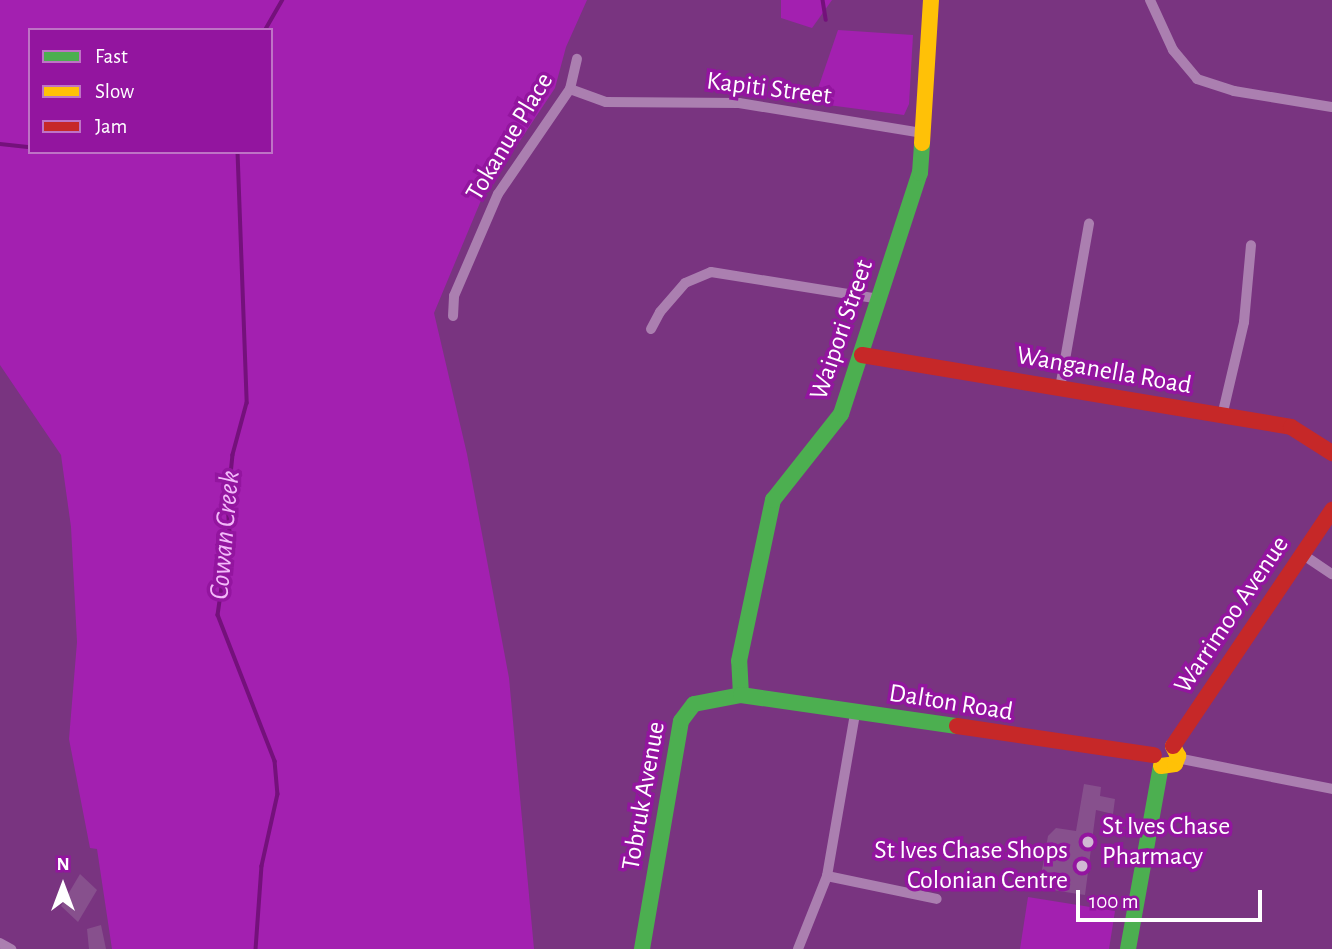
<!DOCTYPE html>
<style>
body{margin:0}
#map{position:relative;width:1332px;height:949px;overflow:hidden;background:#793480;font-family:"Alegreya Sans",sans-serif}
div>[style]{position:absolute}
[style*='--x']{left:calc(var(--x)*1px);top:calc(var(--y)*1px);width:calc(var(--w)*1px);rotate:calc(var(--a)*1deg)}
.green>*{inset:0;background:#a320b0}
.stream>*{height:3.5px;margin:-1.75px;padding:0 1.75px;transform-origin:1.75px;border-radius:1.75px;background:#74117b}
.building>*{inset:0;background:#87508d}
.street>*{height:10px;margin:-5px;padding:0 5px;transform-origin:5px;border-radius:5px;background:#ab7fb0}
.fast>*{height:16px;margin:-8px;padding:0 8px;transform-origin:8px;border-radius:8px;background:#4caf50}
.slow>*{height:16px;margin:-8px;padding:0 8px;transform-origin:8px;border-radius:8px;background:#ffc107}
.jam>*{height:16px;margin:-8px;padding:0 8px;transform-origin:8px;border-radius:8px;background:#c62828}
.dots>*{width:19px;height:19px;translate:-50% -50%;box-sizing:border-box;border:4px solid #93159f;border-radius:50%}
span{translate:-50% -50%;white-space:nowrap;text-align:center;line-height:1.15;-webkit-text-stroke:7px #93159f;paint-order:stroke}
.street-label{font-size:26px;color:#fff}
.poi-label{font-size:26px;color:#fff}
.left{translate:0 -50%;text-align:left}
.right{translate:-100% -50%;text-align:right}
.water-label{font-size:28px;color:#f3bafa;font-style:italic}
.legend{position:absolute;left:28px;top:28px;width:245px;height:126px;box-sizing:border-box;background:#93159f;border:2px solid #be73c5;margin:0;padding:9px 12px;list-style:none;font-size:21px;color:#fff}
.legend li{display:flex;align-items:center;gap:14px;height:35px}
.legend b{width:35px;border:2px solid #be73c5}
.north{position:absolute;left:28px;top:851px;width:70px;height:70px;-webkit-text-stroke:5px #93159f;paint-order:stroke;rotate:0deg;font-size:19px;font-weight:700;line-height:28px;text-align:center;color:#fff}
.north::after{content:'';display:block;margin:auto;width:24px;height:32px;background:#fff;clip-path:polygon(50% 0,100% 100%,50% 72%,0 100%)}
.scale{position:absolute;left:1076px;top:890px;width:186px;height:32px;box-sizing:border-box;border:4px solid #fff;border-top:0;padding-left:9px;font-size:21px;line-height:24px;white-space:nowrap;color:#fff;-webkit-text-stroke:5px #93159f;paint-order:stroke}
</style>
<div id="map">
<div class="green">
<i style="clip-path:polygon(evenodd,0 0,587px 0,566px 47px,555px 88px,482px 198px,434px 313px,467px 454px,509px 678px,534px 949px,112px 949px,97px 849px,90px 848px,69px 739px,77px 642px,71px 527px,61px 455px,0 365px,0 0,30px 30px,271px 30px,271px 152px,30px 152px,30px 30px)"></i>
<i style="clip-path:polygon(781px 0,832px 0,812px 28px,781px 18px)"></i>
<i style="clip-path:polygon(838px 30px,913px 35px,909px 104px,904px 115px,813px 103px)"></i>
<i style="clip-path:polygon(1028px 897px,1115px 911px,1109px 949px,1020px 949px)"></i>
</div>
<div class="stream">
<i style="--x:823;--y:0;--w:20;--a:81"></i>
<i style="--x:265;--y:30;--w:34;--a:-60"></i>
<i style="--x:0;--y:144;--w:30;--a:6"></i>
<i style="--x:238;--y:152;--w:251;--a:87.9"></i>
<i style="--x:247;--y:403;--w:54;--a:105.1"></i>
<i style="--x:233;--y:455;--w:49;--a:95.8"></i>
<i style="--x:228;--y:504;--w:28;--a:86"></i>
<i style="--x:230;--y:532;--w:84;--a:98.2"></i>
<i style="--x:218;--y:615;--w:157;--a:68.7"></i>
<i style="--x:275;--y:761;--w:33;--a:85"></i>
<i style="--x:278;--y:794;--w:74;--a:102.5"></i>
<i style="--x:262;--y:866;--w:83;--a:94.1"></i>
</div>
<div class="building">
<i style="clip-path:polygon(1084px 784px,1101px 787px,1100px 796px,1115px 799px,1113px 814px,1096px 810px,1085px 895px,1046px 889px,1040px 881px,1048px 836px,1056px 828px,1076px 831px)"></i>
<i style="clip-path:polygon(80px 874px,97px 890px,78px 922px,61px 906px)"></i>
<i style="clip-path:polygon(101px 925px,106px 949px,89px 949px,87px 929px)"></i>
</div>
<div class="street">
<i style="--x:1150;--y:0;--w:55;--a:65.3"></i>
<i style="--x:1173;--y:50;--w:38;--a:50"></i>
<i style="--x:1197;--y:79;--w:39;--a:18"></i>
<i style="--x:1234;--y:91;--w:99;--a:9.3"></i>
<i style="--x:570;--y:89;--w:38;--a:20"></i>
<i style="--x:606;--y:102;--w:133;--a:0.4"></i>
<i style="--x:739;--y:103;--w:185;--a:9.3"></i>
<i style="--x:453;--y:316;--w:20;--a:-87"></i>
<i style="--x:454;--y:296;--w:111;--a:-66.7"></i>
<i style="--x:498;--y:194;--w:127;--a:-55.6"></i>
<i style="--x:570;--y:89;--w:31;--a:-77"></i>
<i style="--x:651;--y:329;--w:19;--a:-62"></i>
<i style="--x:660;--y:312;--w:38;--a:-49"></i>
<i style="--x:685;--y:283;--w:28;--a:-23"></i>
<i style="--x:711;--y:272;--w:170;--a:9.1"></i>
<i style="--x:1060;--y:388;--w:167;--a:-80"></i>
<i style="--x:1222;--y:416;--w:97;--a:-76.8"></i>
<i style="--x:1244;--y:322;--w:77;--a:-84.8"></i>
<i style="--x:1302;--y:554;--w:36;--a:34"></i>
<i style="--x:1177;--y:758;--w:158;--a:11.3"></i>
<i style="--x:827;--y:876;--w:112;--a:11.8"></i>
<i style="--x:0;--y:943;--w:13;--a:29"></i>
<i style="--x:798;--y:949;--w:79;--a:-68.3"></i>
<i style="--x:827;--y:876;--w:164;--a:-80.2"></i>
</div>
<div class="fast">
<i style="--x:741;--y:695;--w:34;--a:-93"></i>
<i style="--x:739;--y:661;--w:165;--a:-78.1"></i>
<i style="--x:773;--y:500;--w:110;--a:-51.7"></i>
<i style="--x:841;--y:414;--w:254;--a:-71.9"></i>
<i style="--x:920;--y:173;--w:30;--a:-86"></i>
<i style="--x:642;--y:949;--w:231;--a:-80.3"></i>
<i style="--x:681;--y:721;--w:21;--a:-53"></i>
<i style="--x:694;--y:704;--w:48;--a:-10.8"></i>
<i style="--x:741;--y:695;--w:218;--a:8.2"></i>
<i style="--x:1128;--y:949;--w:186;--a:-79.8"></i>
</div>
<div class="slow">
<i style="--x:922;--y:143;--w:143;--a:-86.4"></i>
<i style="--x:1161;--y:766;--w:14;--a:-8"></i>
<i style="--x:1175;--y:764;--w:9;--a:-69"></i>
<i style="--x:1178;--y:756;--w:11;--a:-117"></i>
</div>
<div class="jam">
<i style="--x:862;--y:355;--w:435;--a:9.5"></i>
<i style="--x:1291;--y:427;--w:49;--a:32.4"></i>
<i style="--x:957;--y:726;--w:199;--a:8.4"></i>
<i style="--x:1173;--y:746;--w:285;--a:-56"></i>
</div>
<div class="dots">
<i style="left:1088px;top:842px;background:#d0b8d3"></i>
<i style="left:1082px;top:866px;background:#d0b8d3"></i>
</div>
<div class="street-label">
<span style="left:769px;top:89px;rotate:7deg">Kapiti Street</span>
<span style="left:510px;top:137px;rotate:-59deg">Tokanue Place</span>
<span style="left:842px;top:330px;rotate:-71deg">Waipori Street</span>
<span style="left:1104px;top:371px;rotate:10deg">Wanganella Road</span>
<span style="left:1232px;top:615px;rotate:-56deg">Warrimoo Avenue</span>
<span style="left:951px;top:703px;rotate:9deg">Dalton Road</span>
<span style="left:644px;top:796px;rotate:-80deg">Tobruk Avenue</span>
</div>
<div class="poi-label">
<span class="left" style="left:1102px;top:842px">St Ives Chase<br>Pharmacy</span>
<span class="right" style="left:1068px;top:866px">St Ives Chase Shops<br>Colonian Centre</span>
</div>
<div class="water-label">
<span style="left:225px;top:535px;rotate:-85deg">Cowan Creek</span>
</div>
<ul class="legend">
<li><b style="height:9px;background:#4caf50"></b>Fast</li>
<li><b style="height:9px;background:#ffc107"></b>Slow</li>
<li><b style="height:9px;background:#c62828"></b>Jam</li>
</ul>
<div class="north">N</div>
<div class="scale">100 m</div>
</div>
